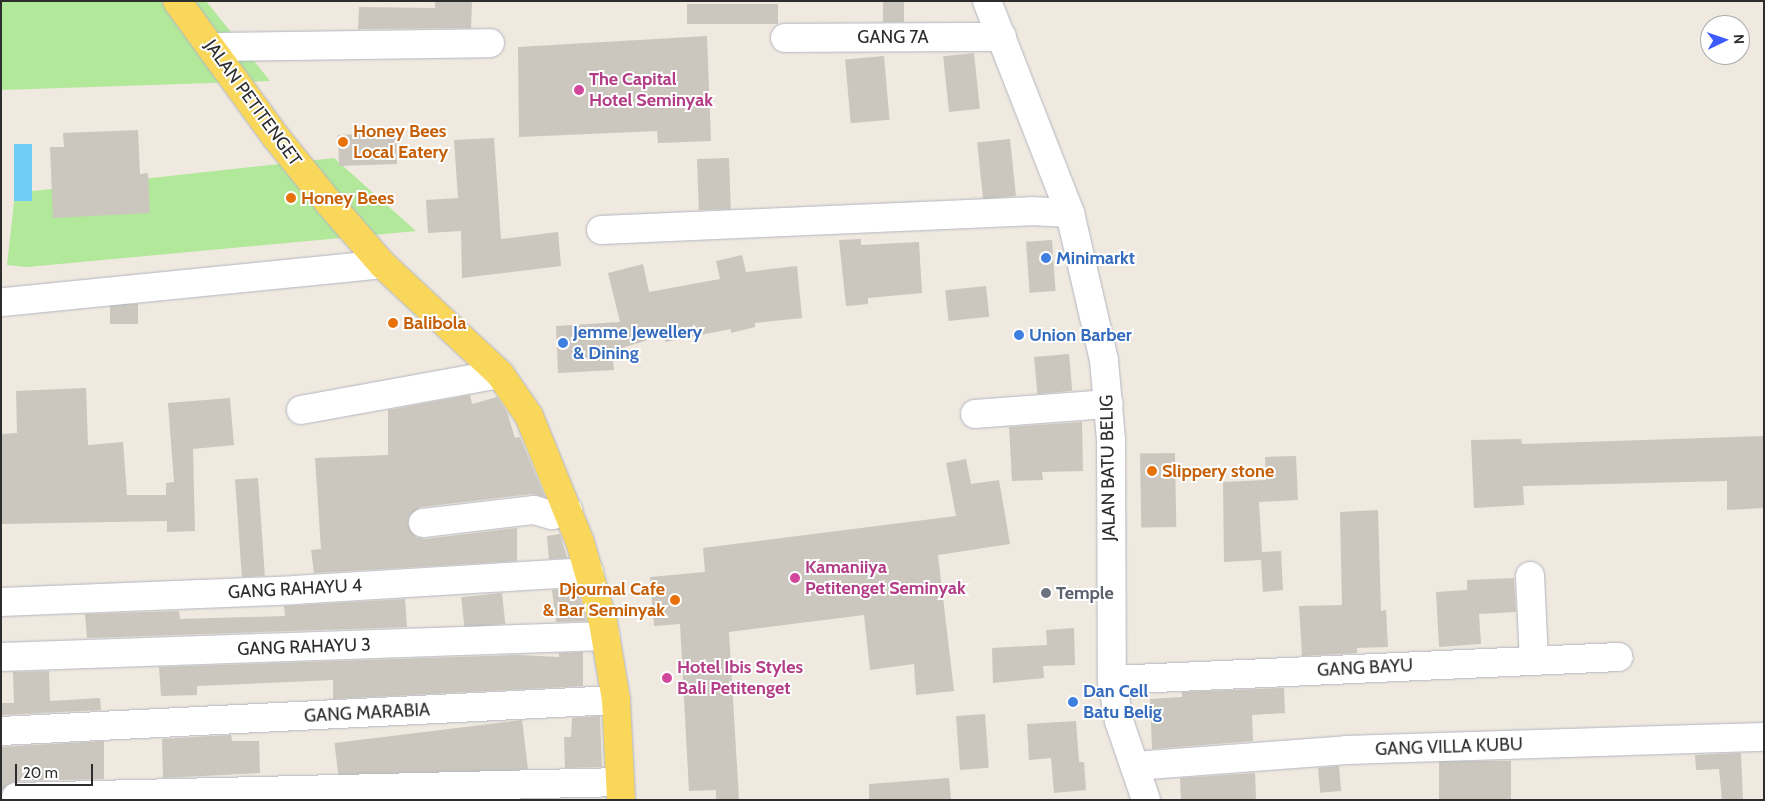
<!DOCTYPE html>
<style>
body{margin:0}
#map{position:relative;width:1765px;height:801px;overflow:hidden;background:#efe9df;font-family:Cabin,sans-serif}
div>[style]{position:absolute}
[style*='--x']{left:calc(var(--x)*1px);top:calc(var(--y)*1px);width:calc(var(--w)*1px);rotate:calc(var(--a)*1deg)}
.green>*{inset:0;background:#b2e89a}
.water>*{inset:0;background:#6ecef5;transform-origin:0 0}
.building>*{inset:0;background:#cbc7be;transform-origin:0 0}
.roads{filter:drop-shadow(0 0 1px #b3b5c1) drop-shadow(0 0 1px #b3b5c1)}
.minor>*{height:28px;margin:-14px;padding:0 14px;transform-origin:14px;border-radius:14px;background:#fff}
.major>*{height:28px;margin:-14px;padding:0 14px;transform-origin:14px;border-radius:14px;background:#f8d75b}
.dots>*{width:14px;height:14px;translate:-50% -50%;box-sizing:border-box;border:2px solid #fff;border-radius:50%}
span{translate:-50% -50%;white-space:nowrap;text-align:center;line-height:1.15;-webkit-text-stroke:4px #fff;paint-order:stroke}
.street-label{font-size:18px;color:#2d2d2d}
.hotel-label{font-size:18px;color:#b23c85;font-weight:700}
.left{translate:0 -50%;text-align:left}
.food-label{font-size:18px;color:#c56008;font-weight:700}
.right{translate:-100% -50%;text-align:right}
.shop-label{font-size:18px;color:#366cbe;font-weight:700}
.worship-label{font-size:18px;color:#5b616d;font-weight:700}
.frame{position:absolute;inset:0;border:2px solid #2d2d2d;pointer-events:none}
.north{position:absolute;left:1700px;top:15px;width:50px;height:50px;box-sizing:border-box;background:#fff;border:1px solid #ababab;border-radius:50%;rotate:87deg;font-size:14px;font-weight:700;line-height:20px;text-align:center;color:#2d2d2d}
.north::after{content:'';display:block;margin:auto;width:18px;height:22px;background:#3c5cff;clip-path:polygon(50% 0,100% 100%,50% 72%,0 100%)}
.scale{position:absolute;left:15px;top:764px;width:78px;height:22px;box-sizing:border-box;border:2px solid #2d2d2d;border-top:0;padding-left:6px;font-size:15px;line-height:18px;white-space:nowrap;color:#2d2d2d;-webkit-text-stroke:4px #fff;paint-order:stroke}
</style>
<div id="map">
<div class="green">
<i style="clip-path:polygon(1px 1px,206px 1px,270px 81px,1px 90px)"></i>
<i style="clip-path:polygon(334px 158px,416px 231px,27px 267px,7px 265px,15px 193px)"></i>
</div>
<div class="water">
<i style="left:14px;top:144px;width:18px;height:57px"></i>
</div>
<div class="building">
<i style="clip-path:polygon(435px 1px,472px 1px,471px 28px,358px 29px,359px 7px,435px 8px)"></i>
<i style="left:883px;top:1px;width:21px;height:21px"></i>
<i style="left:778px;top:4px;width:20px;height:91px;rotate:90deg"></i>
<i style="clip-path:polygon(707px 36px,711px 141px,658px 143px,657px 131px,519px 137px,518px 47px)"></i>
<i style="left:974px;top:53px;width:56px;height:31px;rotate:84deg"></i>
<i style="left:884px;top:56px;width:64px;height:39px;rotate:85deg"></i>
<i style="clip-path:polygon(138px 130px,140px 174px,148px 173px,150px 213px,53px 218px,50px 147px,64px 147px,63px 133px)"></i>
<i style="left:396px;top:133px;width:31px;height:58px;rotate:88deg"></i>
<i style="clip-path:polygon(494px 138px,501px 239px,558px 232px,561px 266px,462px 278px,461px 231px,428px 233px,426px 200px,458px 198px,454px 140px)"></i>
<i style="left:1010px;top:139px;width:57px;height:33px;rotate:84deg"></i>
<i style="left:729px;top:158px;width:51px;height:32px;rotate:88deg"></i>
<i style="clip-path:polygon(861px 239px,861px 245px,919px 242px,922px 293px,868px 298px,868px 304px,846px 306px,839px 240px)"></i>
<i style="left:1052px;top:240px;width:51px;height:26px;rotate:86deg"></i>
<i style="clip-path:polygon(742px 255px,746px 272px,797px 266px,802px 318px,755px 323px,755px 327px,731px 333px,731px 329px,665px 342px,664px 335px,612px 351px,614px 370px,558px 373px,556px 326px,620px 322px,608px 273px,643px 264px,649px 292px,720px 279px,716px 261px)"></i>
<i style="left:986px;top:286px;width:31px;height:41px;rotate:84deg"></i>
<i style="left:138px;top:304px;width:20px;height:28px;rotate:90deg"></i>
<i style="left:1069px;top:354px;width:37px;height:35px;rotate:85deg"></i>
<i style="clip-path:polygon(86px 388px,88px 445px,123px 442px,127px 495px,166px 495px,166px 483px,174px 482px,168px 403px,230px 398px,234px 445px,193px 449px,195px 531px,167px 532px,167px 521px,1px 524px,1px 434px,17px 433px,16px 391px)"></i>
<i style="clip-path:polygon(470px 395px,472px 404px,497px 397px,507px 412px,515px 438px,520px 437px,545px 497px,532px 494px,421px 507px,409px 516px,408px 525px,416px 537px,425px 539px,517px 528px,517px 561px,314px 573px,311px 550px,321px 549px,315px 458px,388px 455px,388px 410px)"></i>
<i style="clip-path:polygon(1082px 422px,1083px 471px,1042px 472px,1043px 480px,1012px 481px,1009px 427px)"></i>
<i style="clip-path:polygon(1764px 436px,1764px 508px,1727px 510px,1727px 481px,1523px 486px,1524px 505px,1474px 508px,1471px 440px,1521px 439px,1522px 444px)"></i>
<i style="left:1175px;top:453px;width:74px;height:35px;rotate:89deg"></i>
<i style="clip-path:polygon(1296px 456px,1298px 500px,1259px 502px,1262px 552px,1281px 551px,1283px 590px,1263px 592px,1261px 560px,1224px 562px,1223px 482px,1266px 480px,1265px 457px)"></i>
<i style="clip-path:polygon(966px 459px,971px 484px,999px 480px,1010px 544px,938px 555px,954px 691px,916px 695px,914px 664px,870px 670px,864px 615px,729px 632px,739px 800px,716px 800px,716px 790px,689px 791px,680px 624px,654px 626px,650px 577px,705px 572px,703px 548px,956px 516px,946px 463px)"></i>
<i style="left:258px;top:478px;width:98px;height:23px;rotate:86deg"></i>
<i style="clip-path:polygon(1378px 510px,1381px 611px,1386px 610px,1388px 647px,1357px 648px,1357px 653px,1302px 656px,1299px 606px,1342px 605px,1340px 512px)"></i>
<i style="clip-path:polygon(560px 534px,567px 558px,549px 559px,547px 536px)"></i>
<i style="clip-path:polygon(1514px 578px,1516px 612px,1479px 614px,1481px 644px,1439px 647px,1436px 592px,1467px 590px,1467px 580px)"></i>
<i style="clip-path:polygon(577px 588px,586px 621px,556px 622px,552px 590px)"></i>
<i style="left:502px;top:593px;width:31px;height:41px;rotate:84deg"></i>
<i style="clip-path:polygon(405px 599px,407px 627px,87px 638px,85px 614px,179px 611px,180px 619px,285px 616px,284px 606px)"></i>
<i style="clip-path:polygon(1074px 628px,1075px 665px,1043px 666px,1044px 678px,993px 683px,992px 648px,1047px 645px,1046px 630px)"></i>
<i style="clip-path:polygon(583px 652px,583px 686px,333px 699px,333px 680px,197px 686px,197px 695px,161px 696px,159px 667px,518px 655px,559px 657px,559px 653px)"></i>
<i style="clip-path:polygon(49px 671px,50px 701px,100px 698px,101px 710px,1px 715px,1px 703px,14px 703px,13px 672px)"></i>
<i style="clip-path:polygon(1284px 688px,1285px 713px,1252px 715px,1253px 741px,1152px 749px,1150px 699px,1182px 697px,1182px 692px)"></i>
<i style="left:985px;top:714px;width:54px;height:29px;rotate:86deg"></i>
<i style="clip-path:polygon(600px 716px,602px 767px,565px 768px,564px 737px,571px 737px,572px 718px)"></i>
<i style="left:522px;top:720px;width:49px;height:189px;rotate:83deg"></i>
<i style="clip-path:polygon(1076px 721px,1079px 762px,1084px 762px,1086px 790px,1054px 793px,1051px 758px,1029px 760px,1027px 724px)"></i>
<i style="clip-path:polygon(231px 735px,232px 741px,259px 741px,260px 773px,163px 778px,162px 739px)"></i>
<i style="clip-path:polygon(104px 741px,104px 779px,16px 781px,2px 790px,1px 747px)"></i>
<i style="clip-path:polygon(1741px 753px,1743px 800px,1722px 800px,1719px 769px,1696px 770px,1695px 755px)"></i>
<i style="left:1511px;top:761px;width:39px;height:72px;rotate:90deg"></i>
<i style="left:1339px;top:766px;width:25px;height:21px;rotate:85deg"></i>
<i style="clip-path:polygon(1255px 773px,1256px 800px,1181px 800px,1180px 778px)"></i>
<i style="clip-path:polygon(949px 778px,951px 800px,869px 800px,869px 784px)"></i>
</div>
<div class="roads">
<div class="minor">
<i style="--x:987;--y:1;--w:228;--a:68.6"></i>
<i style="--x:1070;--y:213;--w:151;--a:77"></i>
<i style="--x:1104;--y:360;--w:80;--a:85"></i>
<i style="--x:1111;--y:440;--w:240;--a:89.8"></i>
<i style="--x:1112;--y:680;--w:42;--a:80.3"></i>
<i style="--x:1119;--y:721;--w:83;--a:71.1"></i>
<i style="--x:785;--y:38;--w:217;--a:-0.3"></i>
<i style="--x:212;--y:47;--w:278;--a:-0.8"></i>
<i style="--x:601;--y:230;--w:430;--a:-2.5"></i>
<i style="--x:1031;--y:211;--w:39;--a:3"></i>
<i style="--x:4;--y:302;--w:380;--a:-5.7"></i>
<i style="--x:301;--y:410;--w:202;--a:-10.3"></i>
<i style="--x:975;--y:414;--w:134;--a:-4.3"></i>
<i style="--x:423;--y:523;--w:112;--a:-6.7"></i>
<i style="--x:534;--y:510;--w:19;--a:16"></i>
<i style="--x:552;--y:515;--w:17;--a:-17"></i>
<i style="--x:1530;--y:576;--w:85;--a:87.3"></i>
<i style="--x:1;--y:602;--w:293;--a:-2.3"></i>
<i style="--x:294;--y:590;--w:296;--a:-3.5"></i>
<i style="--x:1;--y:657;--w:605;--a:-1.99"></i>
<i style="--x:1112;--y:680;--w:507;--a:-2.6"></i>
<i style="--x:1;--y:731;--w:616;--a:-2.89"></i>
<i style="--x:1135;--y:766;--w:212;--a:-4.3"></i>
<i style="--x:1346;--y:750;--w:418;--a:-1.8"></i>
<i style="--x:16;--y:797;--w:604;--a:-1.42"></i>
</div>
<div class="major">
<i style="--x:177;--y:1;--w:167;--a:54"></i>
<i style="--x:275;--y:136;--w:86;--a:51.1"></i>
<i style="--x:329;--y:203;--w:81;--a:49"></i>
<i style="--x:382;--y:264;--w:161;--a:43"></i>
<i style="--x:500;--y:374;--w:51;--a:55.4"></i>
<i style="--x:529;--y:416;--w:136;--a:68"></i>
<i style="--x:580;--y:542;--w:83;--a:74"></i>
<i style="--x:603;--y:622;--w:79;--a:80.5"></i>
<i style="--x:616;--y:700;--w:100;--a:87.1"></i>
</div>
</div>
<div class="dots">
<i style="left:579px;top:90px;background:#d1479c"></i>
<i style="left:343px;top:142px;background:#e8710a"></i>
<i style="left:291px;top:198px;background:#e8710a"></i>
<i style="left:1046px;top:258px;background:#3f7fe0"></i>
<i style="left:393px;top:323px;background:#e8710a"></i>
<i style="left:1019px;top:335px;background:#3f7fe0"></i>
<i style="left:563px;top:343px;background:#3f7fe0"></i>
<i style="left:1152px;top:471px;background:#e8710a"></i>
<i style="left:795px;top:578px;background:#d1479c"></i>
<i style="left:1046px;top:593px;background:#6b7280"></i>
<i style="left:675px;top:600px;background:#e8710a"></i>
<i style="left:667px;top:678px;background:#d1479c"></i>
<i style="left:1073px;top:702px;background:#3f7fe0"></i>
</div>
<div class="street-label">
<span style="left:893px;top:37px">GANG 7A</span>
<span style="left:253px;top:103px;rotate:54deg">JALAN PETITENGET</span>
<span style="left:1108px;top:468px;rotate:-91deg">JALAN BATU BELIG</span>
<span style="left:295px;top:589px;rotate:-3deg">GANG RAHAYU 4</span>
<span style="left:304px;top:647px;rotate:-2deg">GANG RAHAYU 3</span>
<span style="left:1365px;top:668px;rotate:-3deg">GANG BAYU</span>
<span style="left:367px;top:713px;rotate:-3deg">GANG MARABIA</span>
<span style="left:1449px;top:747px;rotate:-2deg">GANG VILLA KUBU</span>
</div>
<div class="hotel-label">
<span class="left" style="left:589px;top:90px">The Capital<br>Hotel Seminyak</span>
<span class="left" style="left:805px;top:578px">Kamaniiya<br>Petitenget Seminyak</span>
<span class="left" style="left:677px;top:678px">Hotel Ibis Styles<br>Bali Petitenget</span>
</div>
<div class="food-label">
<span class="left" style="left:353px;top:142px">Honey Bees<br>Local Eatery</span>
<span class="left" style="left:301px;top:198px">Honey Bees</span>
<span class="left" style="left:403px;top:323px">Balibola</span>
<span class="left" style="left:1162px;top:471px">Slippery stone</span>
<span class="right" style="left:665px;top:600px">Djournal Cafe<br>&amp; Bar Seminyak</span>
</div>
<div class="shop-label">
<span class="left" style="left:1056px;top:258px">Minimarkt</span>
<span class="left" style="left:573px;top:343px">Jemme Jewellery<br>&amp; Dining</span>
<span class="left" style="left:1029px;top:335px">Union Barber</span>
<span class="left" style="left:1083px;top:702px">Dan Cell<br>Batu Belig</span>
</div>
<div class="worship-label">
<span class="left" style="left:1056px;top:593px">Temple</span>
</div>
<div class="frame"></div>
<div class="north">N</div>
<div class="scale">20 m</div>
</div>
